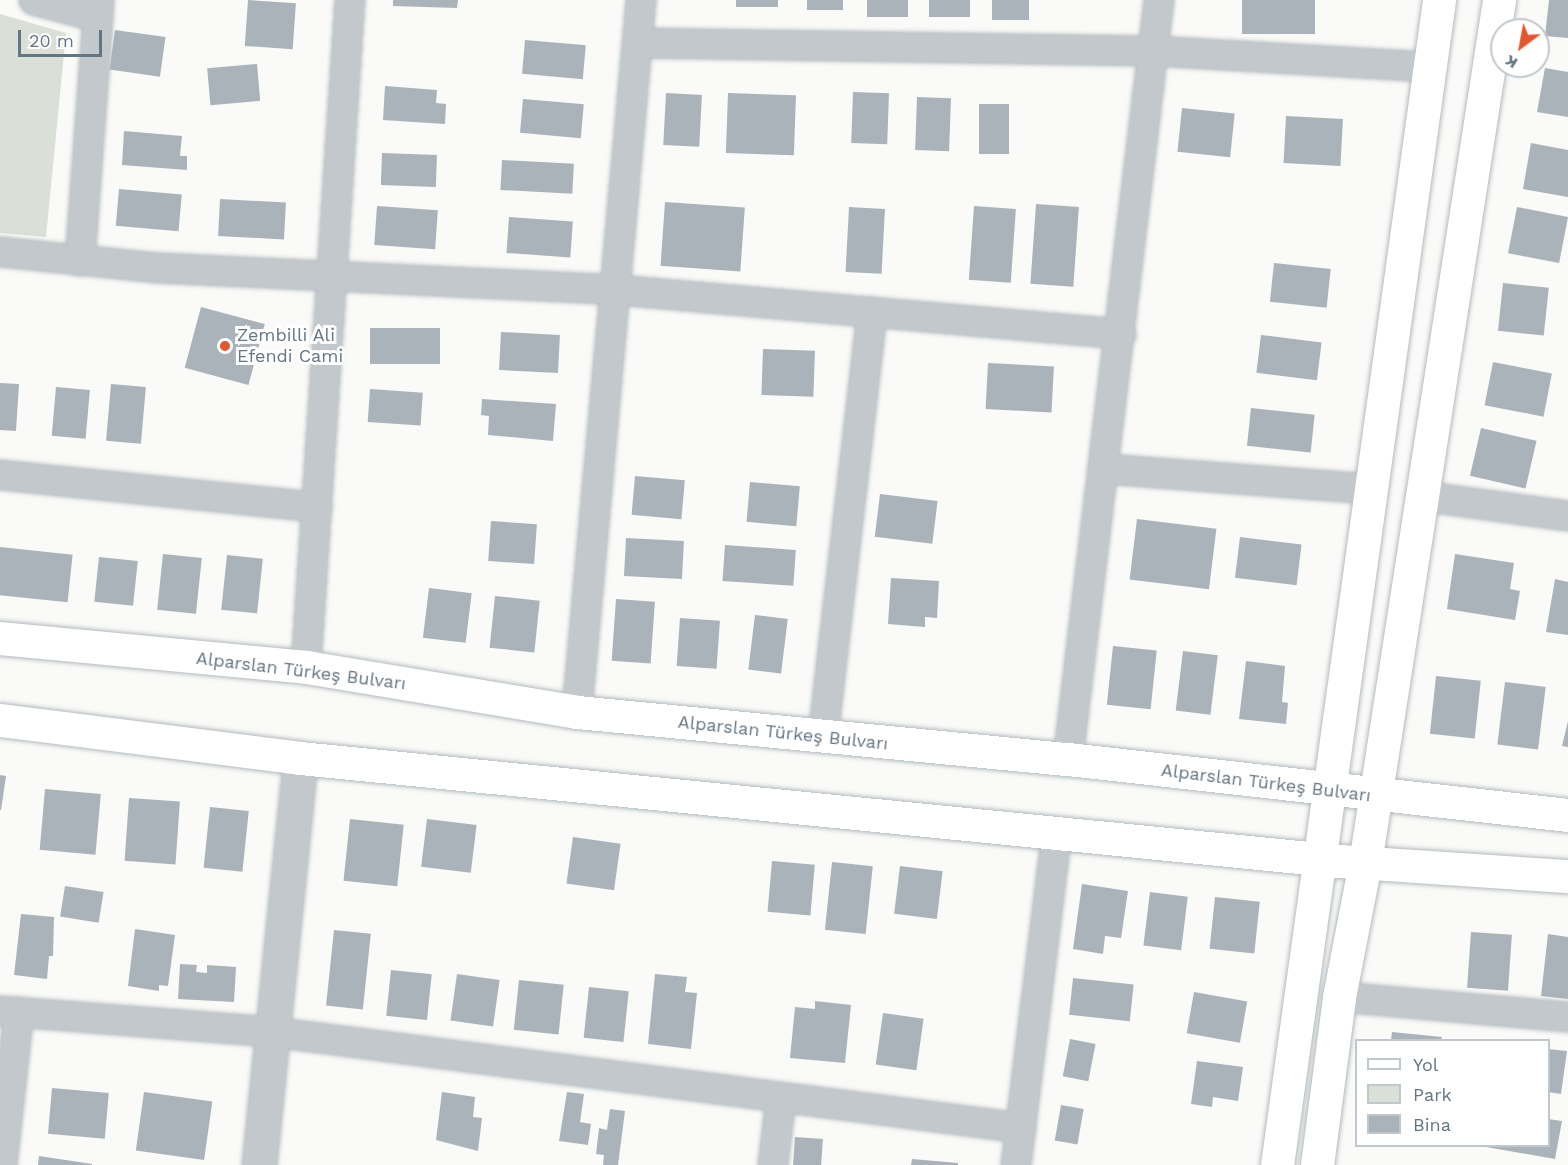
<!DOCTYPE html>
<meta charset="utf-8">
<style>
body{margin:0}
#map{position:relative;width:1568px;height:1165px;overflow:hidden;background:#fafaf8;font-family:"Work Sans",sans-serif}
div>[style]{position:absolute}
[style*='--x']{left:calc(var(--x)*1px);top:calc(var(--y)*1px);width:calc(var(--w)*1px);rotate:calc(var(--a)*1deg)}
.green>*{inset:0;background:#dadfd7}
.building>*{inset:0;background:#aab3b9;transform-origin:0 0}
.roads{filter:drop-shadow(0 0 2px #b3babf) drop-shadow(0 0 2px #b3babf)}
.minor>*{height:28px;margin:-14px;padding:0 14px;transform-origin:14px;border-radius:14px;background:#c3c8cc}
.tertiary>*{height:33px;margin:-16.5px;padding:0 16.5px;transform-origin:16.5px;border-radius:16.5px;background:#c3c8cc}
.secondary>*{height:33px;margin:-16.5px;padding:0 16.5px;transform-origin:16.5px;border-radius:16.5px;background:#fff}
.dots>*{width:16px;height:16px;translate:-50% -50%;box-sizing:border-box;border:3px solid #fff;border-radius:50%}
span{translate:-50% -50%;white-space:nowrap;text-align:center;line-height:1.15;-webkit-text-stroke:6px #fff;paint-order:stroke}
.poi-label{font-size:18px;color:#657683}
.left{translate:0 -50%;text-align:left}
.street-label{font-size:18px;color:#657683}
.legend{position:absolute;left:1355px;top:1039px;width:195px;height:108px;box-sizing:border-box;background:#fff;border:2px solid #c1c8cd;margin:0;padding:8px 10px;list-style:none;font-size:18px;color:#657683}
.legend li{display:flex;align-items:center;gap:12px;height:30px}
.legend b{width:30px;border:2px solid #c1c8cd}
.north{position:absolute;left:1490px;top:18px;width:60px;height:60px;box-sizing:border-box;background:#fff;border:2px solid #c1c8cd;border-radius:50%;rotate:212deg;font-size:16px;font-weight:700;line-height:24px;text-align:center;color:#657683}
.north::after{content:'';display:block;margin:auto;width:21px;height:27px;background:#e4572e;clip-path:polygon(50% 0,100% 100%,50% 72%,0 100%)}
.scale{position:absolute;left:18px;top:30px;width:84px;height:27px;box-sizing:border-box;border:3px solid #657683;border-top:0;padding-left:8px;font-size:18px;line-height:21px;white-space:nowrap;color:#657683;-webkit-text-stroke:4px #fff;paint-order:stroke}
</style>
<div id="map">
<div class="green">
<i style="clip-path:polygon(0 14px,66px 33px,46px 237px,0 233px)"></i>
</div>
<div class="building">
<i style="left:248px;top:0;width:48px;height:46px;rotate:4deg"></i>
<i style="clip-path:polygon(393px 0,458px 0,457px 8px,393px 6px)"></i>
<i style="left:736px;top:0;width:42px;height:7px"></i>
<i style="left:807px;top:0;width:36px;height:10px"></i>
<i style="left:867px;top:0;width:41px;height:17px"></i>
<i style="left:929px;top:0;width:41px;height:17px"></i>
<i style="left:992px;top:0;width:37px;height:20px"></i>
<i style="left:1242px;top:0;width:73px;height:34px"></i>
<i style="clip-path:polygon(1549px 0,1568px 0,1568px 38px,1545px 36px)"></i>
<i style="left:115px;top:30px;width:51px;height:40px;rotate:8deg"></i>
<i style="left:525px;top:40px;width:61px;height:34px;rotate:5deg"></i>
<i style="left:257px;top:64px;width:37px;height:50px;rotate:85deg"></i>
<i style="clip-path:polygon(1545px 68px,1568px 72px,1568px 117px,1537px 112px)"></i>
<i style="clip-path:polygon(385px 86px,437px 90px,436px 103px,446px 104px,445px 124px,383px 120px)"></i>
<i style="left:853px;top:92px;width:36px;height:51px;rotate:2deg"></i>
<i style="left:666px;top:93px;width:36px;height:52px;rotate:3deg"></i>
<i style="left:728px;top:93px;width:68px;height:60px;rotate:2deg"></i>
<i style="left:917px;top:97px;width:34px;height:53px;rotate:2deg"></i>
<i style="left:523px;top:99px;width:61px;height:34px;rotate:5deg"></i>
<i style="left:979px;top:104px;width:30px;height:50px"></i>
<i style="left:1182px;top:108px;width:53px;height:44px;rotate:6deg"></i>
<i style="left:1286px;top:116px;width:57px;height:47px;rotate:3deg"></i>
<i style="clip-path:polygon(124px 131px,182px 136px,180px 156px,187px 156px,187px 170px,122px 165px)"></i>
<i style="clip-path:polygon(1531px 143px,1568px 150px,1568px 197px,1523px 189px)"></i>
<i style="left:382px;top:153px;width:55px;height:32px;rotate:2deg"></i>
<i style="left:502px;top:160px;width:72px;height:30px;rotate:3deg"></i>
<i style="left:119px;top:189px;width:63px;height:37px;rotate:5deg"></i>
<i style="left:220px;top:199px;width:66px;height:37px;rotate:3deg"></i>
<i style="left:665px;top:202px;width:80px;height:64px;rotate:4deg"></i>
<i style="left:1036px;top:204px;width:43px;height:80px;rotate:4deg"></i>
<i style="left:377px;top:206px;width:61px;height:39px;rotate:4deg"></i>
<i style="left:974px;top:206px;width:42px;height:74px;rotate:4deg"></i>
<i style="left:849px;top:207px;width:36px;height:65px;rotate:3deg"></i>
<i style="left:1517px;top:207px;width:52px;height:47px;rotate:11deg"></i>
<i style="left:509px;top:217px;width:64px;height:36px;rotate:4deg"></i>
<i style="left:1274px;top:263px;width:57px;height:39px;rotate:6deg"></i>
<i style="left:1503px;top:283px;width:46px;height:48px;rotate:6deg"></i>
<i style="left:201px;top:307px;width:66px;height:63px;rotate:15deg"></i>
<i style="left:370px;top:328px;width:70px;height:36px"></i>
<i style="left:501px;top:332px;width:59px;height:38px;rotate:3deg"></i>
<i style="left:1261px;top:335px;width:61px;height:38px;rotate:7deg"></i>
<i style="left:763px;top:349px;width:52px;height:46px;rotate:2deg"></i>
<i style="left:1493px;top:362px;width:60px;height:44px;rotate:11deg"></i>
<i style="left:988px;top:363px;width:66px;height:46px;rotate:3deg"></i>
<i style="clip-path:polygon(0 383px,19px 384px,16px 431px,0 430px)"></i>
<i style="left:111px;top:384px;width:35px;height:57px;rotate:5deg"></i>
<i style="left:56px;top:387px;width:34px;height:49px;rotate:5deg"></i>
<i style="left:370px;top:389px;width:53px;height:33px;rotate:4deg"></i>
<i style="clip-path:polygon(482px 399px,556px 404px,553px 441px,488px 435px,489px 416px,481px 415px)"></i>
<i style="left:1251px;top:408px;width:64px;height:38px;rotate:6deg"></i>
<i style="left:1481px;top:428px;width:57px;height:49px;rotate:13deg"></i>
<i style="left:635px;top:476px;width:50px;height:39px;rotate:5deg"></i>
<i style="left:750px;top:482px;width:50px;height:40px;rotate:5deg"></i>
<i style="left:880px;top:494px;width:58px;height:43px;rotate:7deg"></i>
<i style="left:1137px;top:519px;width:80px;height:61px;rotate:7deg"></i>
<i style="left:491px;top:521px;width:46px;height:40px;rotate:4deg"></i>
<i style="left:1240px;top:537px;width:62px;height:41px;rotate:7deg"></i>
<i style="left:626px;top:538px;width:58px;height:38px;rotate:3deg"></i>
<i style="left:725px;top:545px;width:71px;height:36px;rotate:4deg"></i>
<i style="left:0;top:547px;width:73px;height:48px;rotate:6deg"></i>
<i style="left:163px;top:554px;width:39px;height:56px;rotate:6deg"></i>
<i style="clip-path:polygon(1455px 554px,1514px 563px,1510px 589px,1520px 591px,1515px 620px,1447px 609px)"></i>
<i style="left:227px;top:555px;width:36px;height:55px;rotate:6deg"></i>
<i style="left:99px;top:557px;width:39px;height:45px;rotate:6deg"></i>
<i style="clip-path:polygon(891px 578px,939px 581px,937px 618px,925px 617px,925px 627px,888px 624px)"></i>
<i style="clip-path:polygon(1555px 579px,1568px 582px,1568px 635px,1546px 632px)"></i>
<i style="left:429px;top:588px;width:43px;height:50px;rotate:7deg"></i>
<i style="left:495px;top:596px;width:45px;height:52px;rotate:6deg"></i>
<i style="left:616px;top:599px;width:39px;height:62px;rotate:4deg"></i>
<i style="left:755px;top:615px;width:33px;height:55px;rotate:7deg"></i>
<i style="left:680px;top:618px;width:40px;height:48px;rotate:4deg"></i>
<i style="left:1113px;top:646px;width:44px;height:59px;rotate:6deg"></i>
<i style="left:1183px;top:651px;width:35px;height:60px;rotate:7deg"></i>
<i style="clip-path:polygon(1246px 661px,1285px 666px,1282px 702px,1288px 703px,1286px 724px,1239px 719px)"></i>
<i style="left:1436px;top:676px;width:45px;height:58px;rotate:6deg"></i>
<i style="left:1505px;top:682px;width:41px;height:63px;rotate:7deg"></i>
<i style="clip-path:polygon(1568px 721px,1568px 747px,1562px 746px)"></i>
<i style="clip-path:polygon(0 775px,6px 776px,1px 810px,0 810px)"></i>
<i style="left:45px;top:789px;width:56px;height:61px;rotate:5deg"></i>
<i style="left:129px;top:798px;width:51px;height:63px;rotate:4deg"></i>
<i style="left:210px;top:807px;width:39px;height:61px;rotate:6deg"></i>
<i style="left:350px;top:819px;width:54px;height:62px;rotate:6deg"></i>
<i style="left:427px;top:819px;width:50px;height:48px;rotate:7deg"></i>
<i style="left:573px;top:837px;width:48px;height:47px;rotate:8deg"></i>
<i style="left:772px;top:861px;width:43px;height:51px;rotate:5deg"></i>
<i style="left:832px;top:862px;width:41px;height:68px;rotate:6deg"></i>
<i style="left:900px;top:866px;width:43px;height:48px;rotate:7deg"></i>
<i style="clip-path:polygon(1082px 884px,1128px 891px,1121px 938px,1105px 936px,1103px 954px,1073px 949px)"></i>
<i style="left:65px;top:886px;width:39px;height:31px;rotate:9deg"></i>
<i style="left:1150px;top:892px;width:38px;height:54px;rotate:7deg"></i>
<i style="left:1215px;top:897px;width:45px;height:52px;rotate:6deg"></i>
<i style="clip-path:polygon(21px 914px,54px 917px,53px 956px,49px 956px,47px 979px,14px 975px)"></i>
<i style="clip-path:polygon(135px 929px,175px 935px,168px 986px,159px 985px,159px 991px,128px 986px)"></i>
<i style="left:334px;top:930px;width:37px;height:76px;rotate:6deg"></i>
<i style="left:1471px;top:932px;width:41px;height:56px;rotate:4deg"></i>
<i style="clip-path:polygon(1548px 934px,1568px 937px,1568px 999px,1541px 996px)"></i>
<i style="clip-path:polygon(180px 964px,197px 965px,196px 972px,207px 973px,207px 965px,236px 967px,234px 1002px,178px 999px)"></i>
<i style="left:391px;top:970px;width:41px;height:46px;rotate:6deg"></i>
<i style="left:457px;top:974px;width:43px;height:47px;rotate:8deg"></i>
<i style="clip-path:polygon(655px 974px,687px 977px,685px 992px,697px 993px,691px 1049px,648px 1044px)"></i>
<i style="left:1073px;top:978px;width:61px;height:37px;rotate:6deg"></i>
<i style="left:519px;top:980px;width:45px;height:50px;rotate:6deg"></i>
<i style="left:589px;top:987px;width:40px;height:51px;rotate:6deg"></i>
<i style="left:1194px;top:992px;width:54px;height:42px;rotate:10deg"></i>
<i style="clip-path:polygon(815px 1001px,851px 1005px,845px 1063px,790px 1058px,795px 1007px,815px 1009px)"></i>
<i style="left:883px;top:1013px;width:41px;height:52px;rotate:8deg"></i>
<i style="clip-path:polygon(1392px 1032px,1442px 1037px,1441px 1040px,1391px 1040px)"></i>
<i style="left:1070px;top:1039px;width:26px;height:38px;rotate:11deg"></i>
<i style="clip-path:polygon(1548px 1049px,1567px 1051px,1561px 1094px,1548px 1092px)"></i>
<i style="clip-path:polygon(1197px 1061px,1243px 1067px,1238px 1101px,1213px 1097px,1212px 1107px,1191px 1104px)"></i>
<i style="left:52px;top:1088px;width:57px;height:46px;rotate:5deg"></i>
<i style="left:144px;top:1092px;width:69px;height:59px;rotate:8deg"></i>
<i style="clip-path:polygon(442px 1092px,475px 1097px,473px 1117px,482px 1118px,478px 1151px,436px 1140px)"></i>
<i style="clip-path:polygon(567px 1092px,584px 1094px,580px 1122px,591px 1124px,588px 1145px,559px 1141px)"></i>
<i style="left:1061px;top:1105px;width:23px;height:36px;rotate:10deg"></i>
<i style="clip-path:polygon(610px 1109px,625px 1111px,618px 1165px,603px 1165px,604px 1155px,596px 1154px,599px 1128px,607px 1130px)"></i>
<i style="clip-path:polygon(1548px 1119px,1562px 1121px,1555px 1159px,1486px 1147px,1548px 1146px)"></i>
<i style="left:795px;top:1137px;width:28px;height:28px;rotate:4deg"></i>
<i style="clip-path:polygon(39px 1156px,92px 1164px,92px 1165px,38px 1165px)"></i>
<i style="clip-path:polygon(912px 1159px,958px 1163px,958px 1165px,911px 1165px)"></i>
</div>
<div class="roads">
<div class="minor">
<i style="--x:34;--y:0;--w:66;--a:14.9"></i>
<i style="--x:637;--y:43;--w:516;--a:0.89"></i>
<i style="--x:1153;--y:51;--w:277;--a:3.3"></i>
<i style="--x:0;--y:252;--w:158;--a:5.8"></i>
<i style="--x:157;--y:268;--w:461;--a:2.7"></i>
<i style="--x:617;--y:290;--w:506;--a:4.99"></i>
<i style="--x:80;--y:261;--w:262;--a:-85.8"></i>
<i style="--x:1105;--y:469;--w:266;--a:4.3"></i>
<i style="--x:0;--y:475;--w:319;--a:5.8"></i>
<i style="--x:1420;--y:496;--w:149;--a:7.7"></i>
<i style="--x:306;--y:667;--w:668;--a:-86.23"></i>
<i style="--x:577;--y:712;--w:715;--a:-84.86"></i>
<i style="--x:823;--y:737;--w:428;--a:-83.4"></i>
<i style="--x:1068;--y:759;--w:764;--a:-83.16"></i>
<i style="--x:1339;--y:997;--w:230;--a:5"></i>
<i style="--x:0;--y:1011;--w:273;--a:4.4"></i>
<i style="--x:272;--y:1032;--w:755;--a:7.3"></i>
<i style="--x:2;--y:1165;--w:154;--a:-83.7"></i>
<i style="--x:773;--y:1165;--w:67;--a:-83.2"></i>
<i style="--x:1016;--y:1165;--w:336;--a:-83"></i>
</div>
<div class="tertiary">
<i style="--x:259;--y:1165;--w:409;--a:-84.2"></i>
</div>
<div class="secondary">
<i style="--x:0;--y:638;--w:307;--a:5.4"></i>
<i style="--x:306;--y:667;--w:275;--a:9.4"></i>
<i style="--x:577;--y:712;--w:493;--a:5.5"></i>
<i style="--x:1068;--y:759;--w:503;--a:6.39"></i>
<i style="--x:0;--y:720;--w:302;--a:7.2"></i>
<i style="--x:300;--y:758;--w:1045;--a:5.66"></i>
<i style="--x:1340;--y:861;--w:228;--a:3.8"></i>
<i style="--x:1277;--y:1165;--w:1176;--a:-82.08"></i>
<i style="--x:1317;--y:1165;--w:169;--a:-82.5"></i>
<i style="--x:1339;--y:997;--w:136;--a:-79"></i>
<i style="--x:1365;--y:863;--w:873;--a:-81.17"></i>
</div>
</div>
<div class="dots">
<i style="left:225px;top:346px;background:#e4572e"></i>
</div>
<div class="poi-label">
<span class="left" style="left:237px;top:346px">Zembilli Ali<br>Efendi Cami</span>
</div>
<div class="street-label">
<span style="left:301px;top:671px;rotate:7deg">Alparslan Türkeş Bulvarı</span>
<span style="left:783px;top:733px;rotate:6deg">Alparslan Türkeş Bulvarı</span>
<span style="left:1266px;top:783px;rotate:7deg">Alparslan Türkeş Bulvarı</span>
</div>
<ul class="legend">
<li><b style="height:8px;background:#fff"></b>Yol</li>
<li><b style="height:16px;background:#dadfd7"></b>Park</li>
<li><b style="height:16px;background:#aab3b9"></b>Bina</li>
</ul>
<div class="north">K</div>
<div class="scale">20 m</div>
</div>
